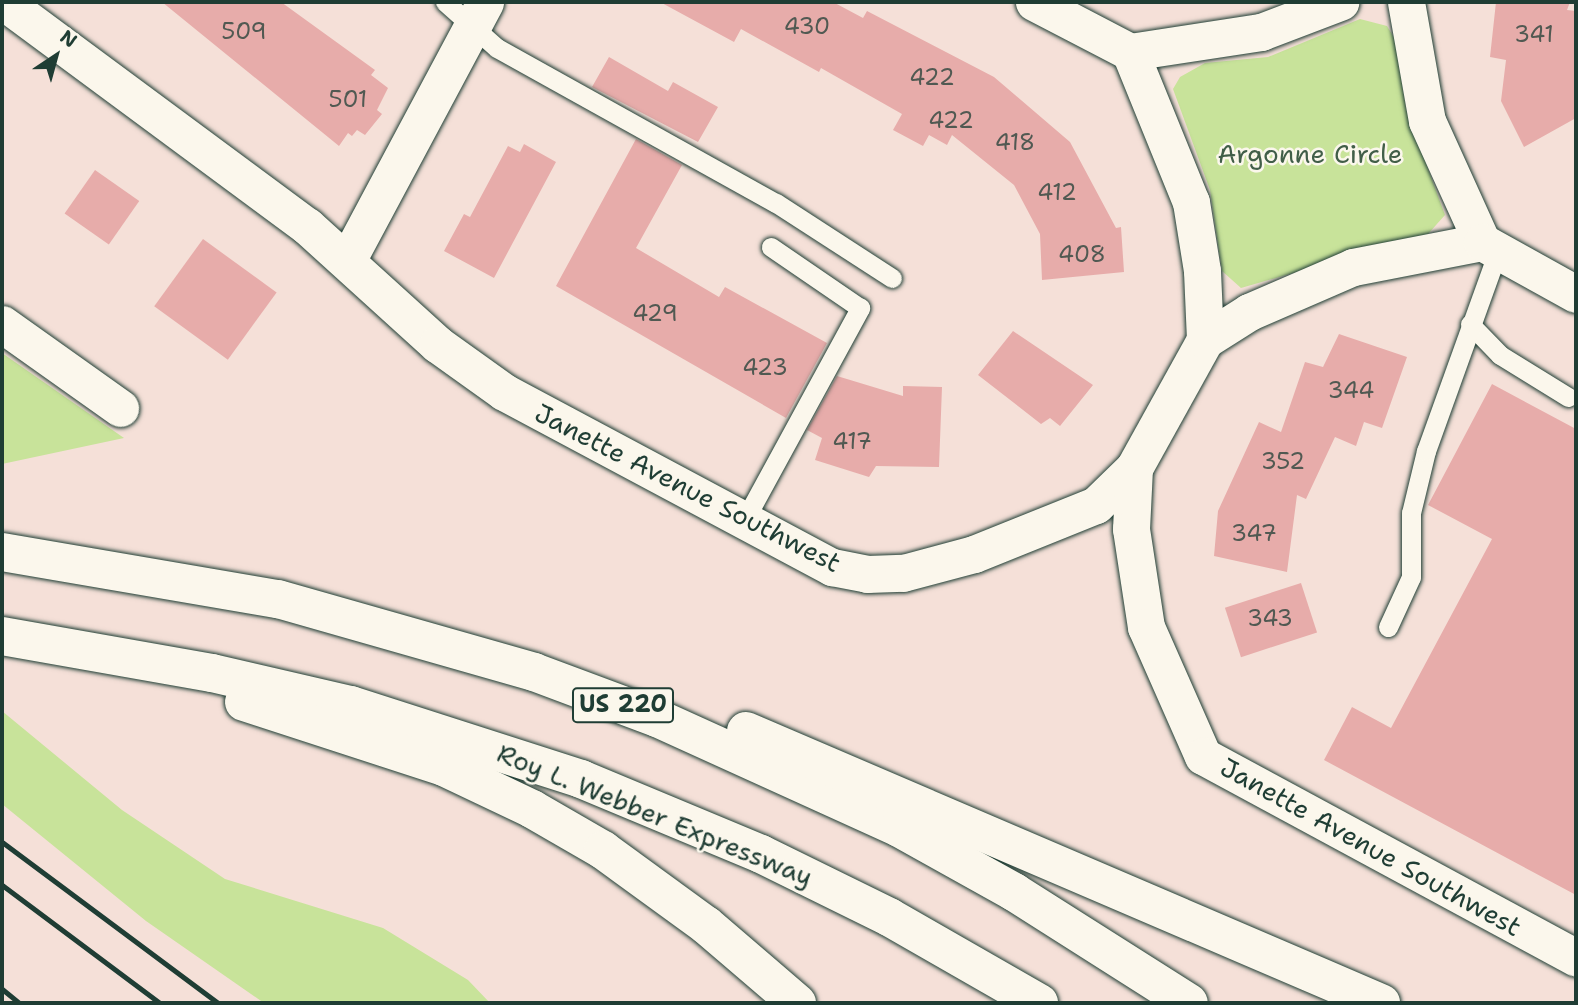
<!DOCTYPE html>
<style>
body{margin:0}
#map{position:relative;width:1578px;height:1005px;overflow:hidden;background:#f5e0d8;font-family:"Shantell Sans",sans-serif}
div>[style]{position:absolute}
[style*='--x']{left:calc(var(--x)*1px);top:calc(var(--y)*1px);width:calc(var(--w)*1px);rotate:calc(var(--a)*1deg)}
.green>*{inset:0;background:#c8e39a}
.building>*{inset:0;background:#e7acaa;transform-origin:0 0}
.roads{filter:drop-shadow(0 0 2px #1f3d34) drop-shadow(0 0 2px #1f3d34)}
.lane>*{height:19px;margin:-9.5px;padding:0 9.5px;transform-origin:9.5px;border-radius:9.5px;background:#fbf7ec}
.street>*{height:37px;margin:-18.5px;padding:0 18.5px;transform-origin:18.5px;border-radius:18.5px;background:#fbf7ec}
.highway>*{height:38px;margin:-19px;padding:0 19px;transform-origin:19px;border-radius:19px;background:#fbf7ec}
.rail>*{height:5px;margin:-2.5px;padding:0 2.5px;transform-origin:2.5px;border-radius:2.5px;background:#1f3d34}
span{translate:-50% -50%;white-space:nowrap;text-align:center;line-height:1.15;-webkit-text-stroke:5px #fbf7ec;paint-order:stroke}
.number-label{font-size:23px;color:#515952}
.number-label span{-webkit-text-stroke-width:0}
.shield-label span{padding:2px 5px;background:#fbf7ec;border:2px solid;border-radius:5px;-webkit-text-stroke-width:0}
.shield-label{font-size:24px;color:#1f3d34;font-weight:700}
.park-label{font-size:26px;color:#415e48}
.street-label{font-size:26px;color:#1f3d34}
.frame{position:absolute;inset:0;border:4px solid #1f3d34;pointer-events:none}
.north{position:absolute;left:21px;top:21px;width:70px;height:70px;-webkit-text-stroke:5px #fbf7ec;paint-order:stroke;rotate:36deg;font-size:19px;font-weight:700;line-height:28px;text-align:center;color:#1f3d34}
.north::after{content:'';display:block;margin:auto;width:24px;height:32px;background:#1f3d34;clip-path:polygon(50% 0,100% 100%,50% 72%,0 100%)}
</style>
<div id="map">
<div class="green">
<i style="clip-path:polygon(1360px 19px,1387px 26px,1395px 39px,1406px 109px,1445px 215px,1428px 234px,1241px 288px,1222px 271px,1210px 190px,1173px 89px,1180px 77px,1205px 63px,1268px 57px)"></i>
<i style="clip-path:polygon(2px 353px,124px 438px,2px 464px)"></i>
<i style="clip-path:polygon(2px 711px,122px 810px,225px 879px,383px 928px,468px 980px,490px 1003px,264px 1003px,146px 921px,2px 804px)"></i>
</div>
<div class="building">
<i style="clip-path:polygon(162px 2px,281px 2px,375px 70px,371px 75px,388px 88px,377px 110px,382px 114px,365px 135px,357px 130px,352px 136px,348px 133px,339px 146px)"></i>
<i style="clip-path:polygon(660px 2px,833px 2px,863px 18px,867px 11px,994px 77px,1070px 142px,1116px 228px,1121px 227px,1124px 272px,1042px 280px,1040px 234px,1014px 185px,952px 135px,947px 145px,929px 135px,923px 146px,893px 130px,902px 114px,821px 68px,819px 72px,741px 29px,734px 42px)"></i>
<i style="clip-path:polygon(1496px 2px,1570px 2px,1567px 10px,1576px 11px,1576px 118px,1524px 147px,1501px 101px,1506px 60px,1490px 57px)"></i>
<i style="clip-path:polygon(609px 57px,668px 91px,673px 82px,718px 107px,698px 142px,592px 87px)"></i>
<i style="clip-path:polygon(636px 139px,682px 165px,636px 248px,719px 297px,725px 287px,827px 343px,786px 418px,556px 286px)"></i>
<i style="clip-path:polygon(524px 144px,556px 162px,494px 278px,444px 251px,464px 214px,470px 217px,508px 146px,520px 152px)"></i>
<i style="left:95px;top:170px;width:54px;height:53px;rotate:35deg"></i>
<i style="left:203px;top:239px;width:91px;height:83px;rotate:36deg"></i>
<i style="clip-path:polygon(1013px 331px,1093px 385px,1060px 426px,1050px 418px,1041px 424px,978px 375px)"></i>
<i style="clip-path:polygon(1339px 334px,1407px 357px,1382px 428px,1364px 422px,1356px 446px,1335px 437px,1306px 499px,1297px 495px,1287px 572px,1214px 556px,1218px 511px,1259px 422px,1281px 432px,1305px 362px,1323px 367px)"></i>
<i style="clip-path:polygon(837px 376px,903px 396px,903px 386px,942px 387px,939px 467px,876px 466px,869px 477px,815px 460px,822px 438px,807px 430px)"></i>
<i style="clip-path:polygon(1492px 384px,1576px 429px,1576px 895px,1324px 760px,1352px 707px,1391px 728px,1492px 539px,1428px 505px)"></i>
<i style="left:1301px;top:583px;width:52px;height:80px;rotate:72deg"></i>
</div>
<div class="roads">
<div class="lane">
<i style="--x:445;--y:2;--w:69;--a:41.5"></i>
<i style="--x:497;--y:48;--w:319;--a:29.1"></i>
<i style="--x:776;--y:203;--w:138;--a:32.9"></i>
<i style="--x:1470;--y:324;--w:43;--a:45.9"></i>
<i style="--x:1500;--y:355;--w:80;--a:31.7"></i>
<i style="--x:744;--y:521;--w:243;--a:-61.4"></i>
<i style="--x:860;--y:308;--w:108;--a:-145.6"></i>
<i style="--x:1388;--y:627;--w:55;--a:-65.3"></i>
<i style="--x:1411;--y:577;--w:64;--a:-90"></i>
<i style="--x:1411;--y:513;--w:64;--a:-76.4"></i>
<i style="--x:1426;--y:451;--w:213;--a:-70.2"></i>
</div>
<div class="street">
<i style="--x:4;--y:2;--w:377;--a:36.5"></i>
<i style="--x:307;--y:226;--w:176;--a:42.2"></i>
<i style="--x:437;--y:344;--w:82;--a:35.6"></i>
<i style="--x:504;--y:392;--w:372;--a:28.1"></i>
<i style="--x:832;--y:567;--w:36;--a:11"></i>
<i style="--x:867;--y:574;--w:36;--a:-2"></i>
<i style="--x:903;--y:573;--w:73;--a:-15"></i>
<i style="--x:974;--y:554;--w:131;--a:-21.9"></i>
<i style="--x:1096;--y:505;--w:53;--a:-44.2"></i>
<i style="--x:1134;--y:468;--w:146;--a:-61"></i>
<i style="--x:1205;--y:340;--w:52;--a:-32.5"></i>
<i style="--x:1249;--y:312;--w:113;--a:-23.4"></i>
<i style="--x:1353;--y:267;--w:131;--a:-11"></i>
<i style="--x:1034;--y:2;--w:108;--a:27.5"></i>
<i style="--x:1130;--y:52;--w:133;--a:-8.7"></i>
<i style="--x:1261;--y:32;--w:85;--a:-20.8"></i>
<i style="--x:1406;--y:2;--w:121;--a:80"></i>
<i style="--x:1427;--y:121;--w:133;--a:65.6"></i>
<i style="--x:1482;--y:242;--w:107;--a:29"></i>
<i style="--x:1130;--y:52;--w:162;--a:67.9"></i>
<i style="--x:1191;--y:202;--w:70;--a:80.9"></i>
<i style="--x:1202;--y:271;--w:69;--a:87.5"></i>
<i style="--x:348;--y:259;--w:291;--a:-61.9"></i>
<i style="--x:2;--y:324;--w:145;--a:35.4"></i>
<i style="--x:1134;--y:468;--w:61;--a:92.8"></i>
<i style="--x:1131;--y:529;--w:99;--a:81.3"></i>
<i style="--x:1146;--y:627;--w:141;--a:66.2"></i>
<i style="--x:1203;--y:756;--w:424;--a:28.4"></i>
</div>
<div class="highway">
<i style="--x:2;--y:552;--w:280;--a:9.7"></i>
<i style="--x:278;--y:599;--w:266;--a:15.9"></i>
<i style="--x:534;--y:672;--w:131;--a:20.5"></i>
<i style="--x:657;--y:718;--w:266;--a:24.4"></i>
<i style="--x:899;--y:828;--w:132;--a:29.1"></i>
<i style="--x:1014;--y:892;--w:207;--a:32.4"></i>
<i style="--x:2;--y:636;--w:213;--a:10"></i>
<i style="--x:212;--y:673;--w:143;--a:13"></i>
<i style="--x:351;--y:705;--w:242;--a:17.8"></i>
<i style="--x:581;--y:779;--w:195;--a:22.6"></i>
<i style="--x:761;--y:854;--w:143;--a:26.2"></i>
<i style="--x:889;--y:917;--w:173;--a:29.8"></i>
<i style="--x:244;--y:702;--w:210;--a:18"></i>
<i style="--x:444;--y:767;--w:98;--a:25.5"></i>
<i style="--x:532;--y:809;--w:82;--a:30"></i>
<i style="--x:603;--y:850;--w:127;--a:36.1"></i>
<i style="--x:706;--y:925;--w:120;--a:40.6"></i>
<i style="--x:746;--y:731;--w:691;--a:23.19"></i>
</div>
</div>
<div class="rail">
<i style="--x:2;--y:842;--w:269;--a:36.7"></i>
<i style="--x:2;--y:885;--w:197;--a:36.8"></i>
<i style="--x:2;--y:989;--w:22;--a:39"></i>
</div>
<div class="number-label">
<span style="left:807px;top:26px">430</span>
<span style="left:244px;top:31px">509</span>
<span style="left:1534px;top:34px">341</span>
<span style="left:932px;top:77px">422</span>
<span style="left:348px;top:99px">501</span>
<span style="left:951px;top:120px">422</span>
<span style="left:1015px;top:142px">418</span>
<span style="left:1057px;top:192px">412</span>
<span style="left:1082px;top:254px">408</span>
<span style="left:655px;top:313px">429</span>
<span style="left:765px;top:367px">423</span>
<span style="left:1351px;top:390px">344</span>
<span style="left:852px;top:441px">417</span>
<span style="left:1283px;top:461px">352</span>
<span style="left:1254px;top:533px">347</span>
<span style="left:1270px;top:618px">343</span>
</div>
<div class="shield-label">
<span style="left:623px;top:705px">US 220</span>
</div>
<div class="park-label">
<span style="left:1310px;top:154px">Argonne Circle</span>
</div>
<div class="street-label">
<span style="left:688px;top:488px;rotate:27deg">Janette Avenue Southwest</span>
<span style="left:655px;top:815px;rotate:22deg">Roy L. Webber Expressway</span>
<span style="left:1371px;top:847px;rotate:29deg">Janette Avenue Southwest</span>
</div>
<div class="frame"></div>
<div class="north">N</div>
</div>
